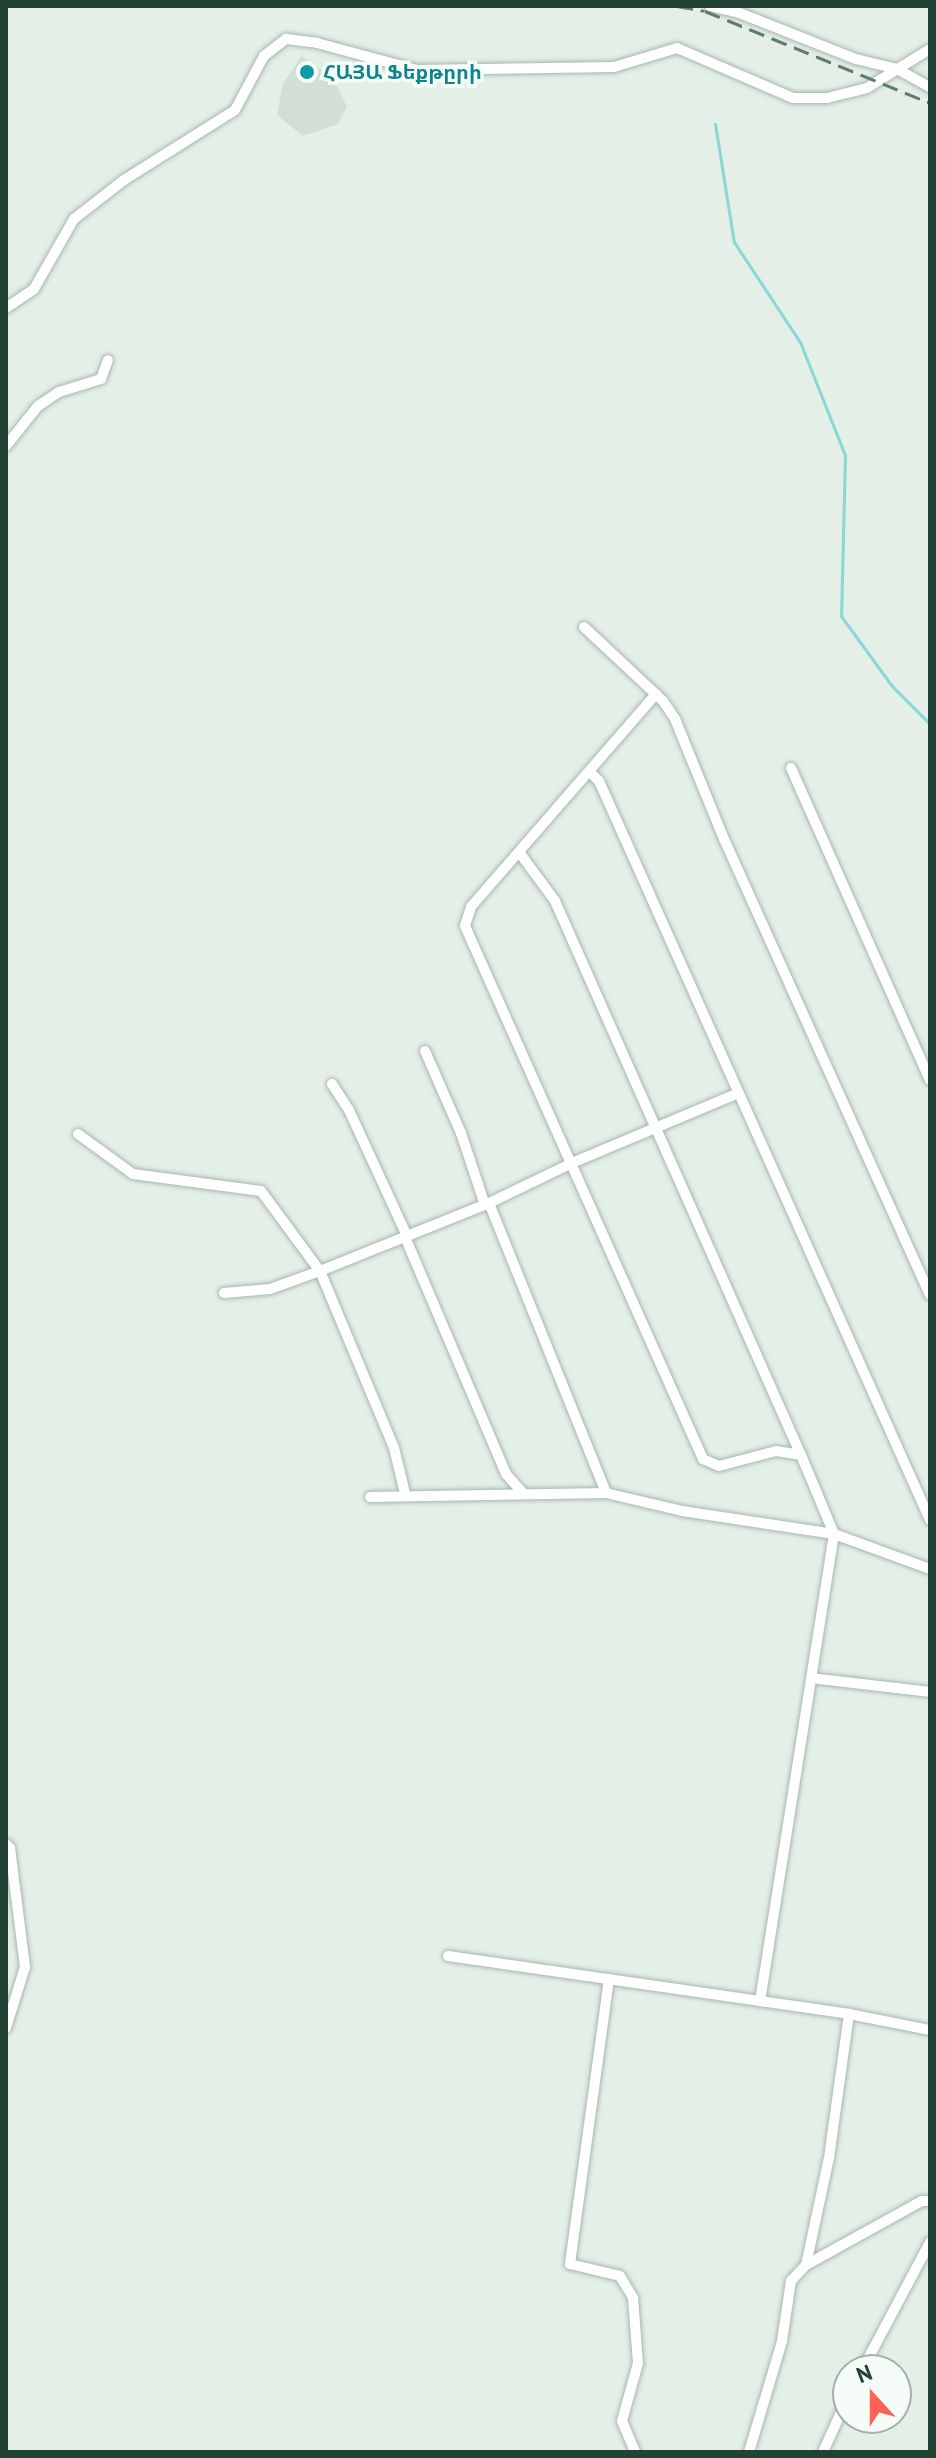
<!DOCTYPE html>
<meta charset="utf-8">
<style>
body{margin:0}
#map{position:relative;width:936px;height:2458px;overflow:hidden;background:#e4efe8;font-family:"PT Sans","Noto Sans Armenian",sans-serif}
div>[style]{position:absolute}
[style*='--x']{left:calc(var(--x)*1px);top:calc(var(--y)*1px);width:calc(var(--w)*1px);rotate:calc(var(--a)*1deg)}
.built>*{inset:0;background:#d2dfd7}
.stream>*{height:3px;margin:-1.5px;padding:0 1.5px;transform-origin:1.5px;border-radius:1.5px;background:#89d7d6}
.roads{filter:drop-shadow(0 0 2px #a6b8ae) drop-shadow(0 0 2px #a6b8ae)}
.minor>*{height:10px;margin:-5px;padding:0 5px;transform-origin:5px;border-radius:5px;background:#fff}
.rail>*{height:3px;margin-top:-1.5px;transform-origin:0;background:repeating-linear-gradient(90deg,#5d7d6f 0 16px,transparent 0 24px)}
.dots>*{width:22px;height:22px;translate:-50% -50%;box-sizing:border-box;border:4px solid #f5fbf7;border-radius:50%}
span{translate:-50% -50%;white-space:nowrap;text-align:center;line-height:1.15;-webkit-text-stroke:7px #f5fbf7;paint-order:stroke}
.culture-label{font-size:20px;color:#0d838f;font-weight:700}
.left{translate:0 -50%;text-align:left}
.frame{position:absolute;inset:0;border:8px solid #224234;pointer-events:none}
.north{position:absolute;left:832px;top:2354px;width:80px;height:80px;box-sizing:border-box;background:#f5fbf7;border:2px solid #a1b1a9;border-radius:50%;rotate:339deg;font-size:22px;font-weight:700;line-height:32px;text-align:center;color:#224234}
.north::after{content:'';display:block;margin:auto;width:28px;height:36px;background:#fb6356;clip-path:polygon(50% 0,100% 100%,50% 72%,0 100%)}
</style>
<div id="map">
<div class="built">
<i style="clip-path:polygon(302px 56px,333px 78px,347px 107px,338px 124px,303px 136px,277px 115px,283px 83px)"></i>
</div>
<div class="stream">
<i style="--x:715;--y:124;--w:120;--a:80.9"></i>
<i style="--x:734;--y:242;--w:120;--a:56.6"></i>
<i style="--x:800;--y:342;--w:122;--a:68.3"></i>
<i style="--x:845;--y:455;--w:161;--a:91.4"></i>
<i style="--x:841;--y:616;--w:87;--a:53.9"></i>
<i style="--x:892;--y:686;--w:54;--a:45"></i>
</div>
<div class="roads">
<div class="minor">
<i style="--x:710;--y:6;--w:28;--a:13"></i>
<i style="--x:737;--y:12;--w:128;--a:21.6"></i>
<i style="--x:856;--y:59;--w:42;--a:13.7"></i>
<i style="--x:897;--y:69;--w:38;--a:29"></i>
<i style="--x:6;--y:308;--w:34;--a:-34"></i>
<i style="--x:34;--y:289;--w:81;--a:-60.3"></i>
<i style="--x:74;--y:219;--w:63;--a:-38"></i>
<i style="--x:124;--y:180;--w:131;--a:-32.2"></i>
<i style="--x:235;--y:110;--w:61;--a:-61.8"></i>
<i style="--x:264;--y:56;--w:28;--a:-38"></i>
<i style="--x:286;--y:39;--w:31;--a:7"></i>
<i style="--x:317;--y:43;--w:104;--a:15.1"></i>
<i style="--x:417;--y:70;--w:197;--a:-0.9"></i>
<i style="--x:614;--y:67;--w:66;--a:-16.8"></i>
<i style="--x:677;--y:48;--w:126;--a:23.3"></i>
<i style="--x:793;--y:98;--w:34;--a:0"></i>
<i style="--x:827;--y:98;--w:41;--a:-14"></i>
<i style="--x:867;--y:88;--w:74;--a:-31.8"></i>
<i style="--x:6;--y:446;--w:51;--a:-51.3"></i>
<i style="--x:38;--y:406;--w:25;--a:-34"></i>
<i style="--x:59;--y:392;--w:44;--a:-17.2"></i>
<i style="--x:101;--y:379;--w:20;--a:-70"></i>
<i style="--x:584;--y:627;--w:108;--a:43.1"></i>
<i style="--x:663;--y:701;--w:22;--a:56"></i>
<i style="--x:675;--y:719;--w:130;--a:67.8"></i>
<i style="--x:724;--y:839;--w:500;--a:65.69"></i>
<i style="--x:656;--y:694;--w:282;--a:131"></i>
<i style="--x:471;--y:907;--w:20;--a:108"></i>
<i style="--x:465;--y:926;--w:584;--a:65.94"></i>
<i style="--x:703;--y:1459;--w:17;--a:24"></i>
<i style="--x:719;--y:1466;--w:59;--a:-14.7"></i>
<i style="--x:776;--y:1451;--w:25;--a:9"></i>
<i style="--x:801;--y:1455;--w:86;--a:67.3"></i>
<i style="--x:834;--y:1534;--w:473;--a:99"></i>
<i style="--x:791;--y:768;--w:342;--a:66"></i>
<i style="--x:590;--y:772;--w:13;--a:45"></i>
<i style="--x:599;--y:781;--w:810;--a:65.87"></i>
<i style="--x:519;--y:852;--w:61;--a:53.7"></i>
<i style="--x:555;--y:901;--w:606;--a:66.06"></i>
<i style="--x:425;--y:1051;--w:90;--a:66.3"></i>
<i style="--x:461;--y:1133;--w:76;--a:71.6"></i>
<i style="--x:332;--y:1084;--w:31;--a:57"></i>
<i style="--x:349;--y:1110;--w:139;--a:65.3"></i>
<i style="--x:78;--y:1134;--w:68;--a:36"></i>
<i style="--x:133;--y:1174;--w:129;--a:7.6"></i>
<i style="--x:261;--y:1191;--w:99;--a:53.6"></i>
<i style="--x:320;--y:1271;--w:192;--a:67.3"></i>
<i style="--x:394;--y:1448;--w:46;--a:76.3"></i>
<i style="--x:489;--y:1203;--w:313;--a:68"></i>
<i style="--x:405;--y:1237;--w:258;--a:66.9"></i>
<i style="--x:506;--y:1474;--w:27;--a:48"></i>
<i style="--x:224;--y:1293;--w:46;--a:-5"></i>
<i style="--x:270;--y:1289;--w:53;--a:-19.8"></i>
<i style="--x:320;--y:1271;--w:182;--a:-21.9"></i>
<i style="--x:489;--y:1203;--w:92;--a:-25.7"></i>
<i style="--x:572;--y:1163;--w:178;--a:-22.8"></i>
<i style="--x:370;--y:1497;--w:236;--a:-1"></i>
<i style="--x:606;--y:1493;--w:78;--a:13.3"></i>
<i style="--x:682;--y:1511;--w:154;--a:8.6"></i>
<i style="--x:834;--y:1534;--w:102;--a:20"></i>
<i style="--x:811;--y:1678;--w:120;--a:6.7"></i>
<i style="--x:6;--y:1844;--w:6;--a:45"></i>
<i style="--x:10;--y:1848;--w:120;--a:82.8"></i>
<i style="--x:25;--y:1967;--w:64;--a:107.3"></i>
<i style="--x:448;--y:1956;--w:405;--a:8.2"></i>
<i style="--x:849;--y:2014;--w:83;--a:11.2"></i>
<i style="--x:609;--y:1979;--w:288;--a:97.8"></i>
<i style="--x:570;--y:2264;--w:51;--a:13.5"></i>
<i style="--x:620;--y:2276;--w:26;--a:59"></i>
<i style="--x:633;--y:2298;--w:65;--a:85.6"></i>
<i style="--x:638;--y:2363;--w:60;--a:105.4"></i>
<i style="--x:622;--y:2421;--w:34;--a:67"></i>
<i style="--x:806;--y:2265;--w:109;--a:-77.9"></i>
<i style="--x:829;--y:2158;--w:145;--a:-82.1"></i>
<i style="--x:862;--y:2370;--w:145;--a:-62"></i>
<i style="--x:749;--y:2452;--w:116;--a:-73.4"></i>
<i style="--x:782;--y:2341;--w:61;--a:-81.5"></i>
<i style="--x:791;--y:2281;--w:22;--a:-47"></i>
<i style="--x:806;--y:2265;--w:132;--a:-28.9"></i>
<i style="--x:922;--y:2201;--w:8;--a:0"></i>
<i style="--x:823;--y:2452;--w:60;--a:-65.6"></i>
</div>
</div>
<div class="rail">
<i style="--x:677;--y:6;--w:28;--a:10"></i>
<i style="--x:705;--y:11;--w:243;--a:22.2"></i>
</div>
<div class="dots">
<i style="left:307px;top:72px;background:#0f9aa8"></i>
</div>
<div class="culture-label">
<span class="left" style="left:323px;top:72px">ՀԱՅԱ Ֆեքթըրի</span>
</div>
<div class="frame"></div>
<div class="north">N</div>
</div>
